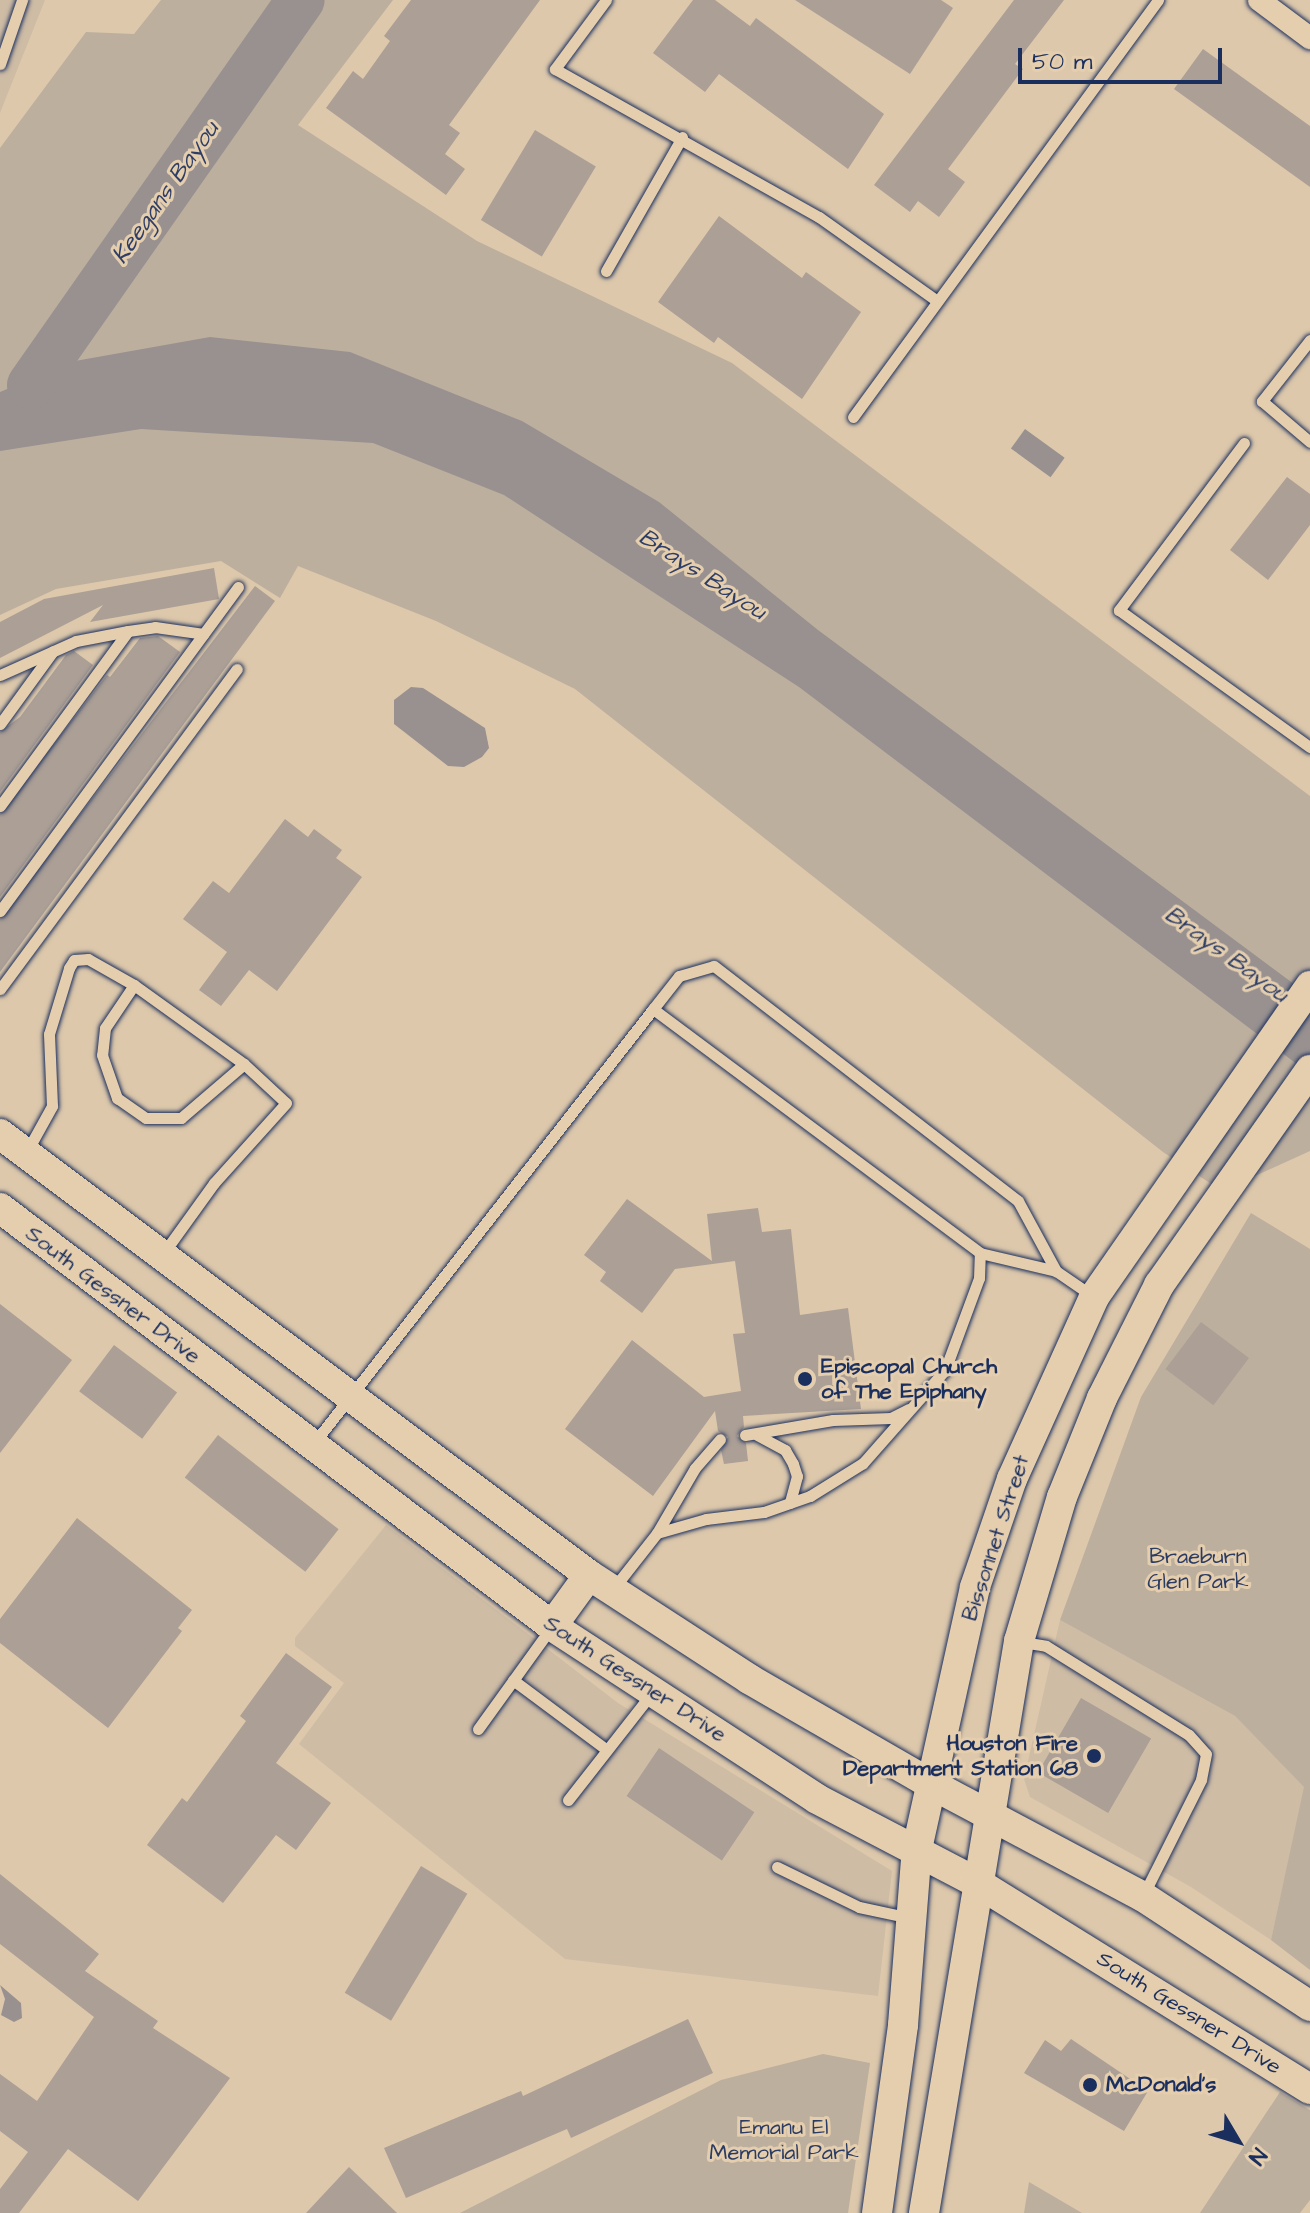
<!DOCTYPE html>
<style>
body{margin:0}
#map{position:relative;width:1310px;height:2213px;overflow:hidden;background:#ddc8ab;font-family:"Architects Daughter",sans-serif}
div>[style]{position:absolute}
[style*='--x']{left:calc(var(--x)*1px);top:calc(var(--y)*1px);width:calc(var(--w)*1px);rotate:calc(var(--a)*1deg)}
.built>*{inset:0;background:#cebca5}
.green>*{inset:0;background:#bdaf9e}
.water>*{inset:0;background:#989190;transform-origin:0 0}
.river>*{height:48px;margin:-24px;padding:0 24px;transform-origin:24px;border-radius:24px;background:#989190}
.building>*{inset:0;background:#ab9f96;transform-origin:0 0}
.roads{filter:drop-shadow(0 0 2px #1b2f5e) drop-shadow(0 0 2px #1b2f5e)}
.lane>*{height:11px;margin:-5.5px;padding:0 5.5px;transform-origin:5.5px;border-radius:5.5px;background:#e5ceae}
.street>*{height:22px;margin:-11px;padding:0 11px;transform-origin:11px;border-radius:11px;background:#e5ceae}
.secondary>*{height:30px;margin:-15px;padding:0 15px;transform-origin:15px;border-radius:15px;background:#e5ceae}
.dots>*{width:22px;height:22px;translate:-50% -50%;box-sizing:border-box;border:4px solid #e5ceae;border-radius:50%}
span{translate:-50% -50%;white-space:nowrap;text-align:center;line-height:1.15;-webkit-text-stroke:6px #e5ceae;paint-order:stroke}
.street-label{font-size:22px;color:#1b2f5e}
.poi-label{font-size:22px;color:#1b2f5e;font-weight:700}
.left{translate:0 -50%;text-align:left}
.right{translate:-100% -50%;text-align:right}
.park-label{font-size:22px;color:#2b3c64}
.water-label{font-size:24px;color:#2e3e66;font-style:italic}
.north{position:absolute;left:1198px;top:2101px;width:80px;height:80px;-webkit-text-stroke:6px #e5ceae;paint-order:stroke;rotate:128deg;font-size:22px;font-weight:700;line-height:32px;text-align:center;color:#1b2f5e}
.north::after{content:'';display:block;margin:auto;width:28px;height:36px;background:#1b2f5e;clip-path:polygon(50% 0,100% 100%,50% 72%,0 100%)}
.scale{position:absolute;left:1018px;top:48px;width:204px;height:36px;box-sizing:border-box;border:4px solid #1b2f5e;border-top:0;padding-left:10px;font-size:24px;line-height:28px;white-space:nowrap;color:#1b2f5e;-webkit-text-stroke:6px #e5ceae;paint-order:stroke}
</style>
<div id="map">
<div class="built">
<i style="clip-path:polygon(0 0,45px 0,0 113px)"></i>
<i style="clip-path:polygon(386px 1525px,618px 1703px,892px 1871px,878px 1996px,565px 1959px,299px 1744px,344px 1683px,295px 1646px,295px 1638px)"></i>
<i style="clip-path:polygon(1060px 1620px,1235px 1716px,1305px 1787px,1271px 1940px,1191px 1887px,1030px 1797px,1024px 1779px)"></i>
</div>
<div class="green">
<i style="clip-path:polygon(161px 0,393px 0,298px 125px,477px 241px,732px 363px,1310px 796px,1310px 1151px,1222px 1191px,1163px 1152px,575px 689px,436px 621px,298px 566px,280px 598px,221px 561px,56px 589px,0 615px,0 148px,86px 32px,134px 34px)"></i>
<i style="clip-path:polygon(1251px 1213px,1310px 1249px,1310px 1970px,1271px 1940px,1304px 1787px,1235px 1716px,1060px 1620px,1141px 1397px)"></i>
<i style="clip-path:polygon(823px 2054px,870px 2063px,848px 2213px,460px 2213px,721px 2080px)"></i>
<i style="clip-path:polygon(1280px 2092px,1310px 2110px,1310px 2200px,1300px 2213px,1200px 2213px)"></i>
<i style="clip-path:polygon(1029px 2182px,1082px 2213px,1024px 2213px)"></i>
</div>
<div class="water">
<i style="clip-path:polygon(210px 337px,350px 352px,522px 421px,659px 502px,818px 630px,1310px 996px,1310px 1074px,799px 687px,504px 495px,373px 443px,141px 429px,0 451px,0 392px,75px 361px)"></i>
<i style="left:1025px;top:429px;width:49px;height:24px;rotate:36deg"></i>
<i style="clip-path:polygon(411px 687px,423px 688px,485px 728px,489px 748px,482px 757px,464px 767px,448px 766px,394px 724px,394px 700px)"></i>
<i style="clip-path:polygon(0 1985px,21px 2003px,22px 2018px,14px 2022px,1px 2015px,5px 1999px)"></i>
</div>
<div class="river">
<i style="--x:31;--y:385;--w:470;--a:-55"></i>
</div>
<div class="building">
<i style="clip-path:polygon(411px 0,540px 0,449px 125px,460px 133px,445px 154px,465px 169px,446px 195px,326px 108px,353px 71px,363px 79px,390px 41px,384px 36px)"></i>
<i style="clip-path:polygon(693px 0,715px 0,750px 26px,756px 18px,884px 114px,848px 169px,719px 74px,705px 92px,653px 53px)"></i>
<i style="clip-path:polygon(795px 0,941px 0,953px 8px,910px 74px)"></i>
<i style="clip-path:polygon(1014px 0,1064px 0,1015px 64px,1023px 69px,948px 169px,965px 182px,939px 217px,918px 201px,910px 212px,874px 185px)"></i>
<i style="clip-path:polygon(1203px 49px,1310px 126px,1310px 187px,1174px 89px)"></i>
<i style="left:535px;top:130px;width:71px;height:105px;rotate:31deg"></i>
<i style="clip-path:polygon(719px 216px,802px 278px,806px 272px,861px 312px,802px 399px,718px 337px,714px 343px,658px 302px)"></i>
<i style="clip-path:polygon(1287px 477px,1310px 494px,1310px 525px,1268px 580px,1230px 550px)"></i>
<i style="clip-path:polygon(214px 568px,219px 599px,90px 622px,103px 605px,0 658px,0 622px,44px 599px)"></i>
<i style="clip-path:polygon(255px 586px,275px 601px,0 972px,0 919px)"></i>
<i style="clip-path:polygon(158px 636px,180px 652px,0 897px,0 814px,107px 675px,110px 677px,140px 638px)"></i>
<i style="clip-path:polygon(74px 651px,93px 665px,0 792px,0 732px,20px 717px,66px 655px)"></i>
<i style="clip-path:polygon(285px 819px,308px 837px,314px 829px,342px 850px,336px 858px,362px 877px,277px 991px,249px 970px,221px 1006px,199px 990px,227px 952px,183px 919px,213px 881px,229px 893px)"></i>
<i style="clip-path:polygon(627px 1199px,712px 1261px,707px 1214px,758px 1208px,762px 1232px,791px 1229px,800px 1315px,848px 1308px,861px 1409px,743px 1416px,744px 1427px,737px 1436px,746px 1443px,748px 1461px,724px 1464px,721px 1450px,728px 1437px,718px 1431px,715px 1411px,653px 1496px,565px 1429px,632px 1340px,704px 1397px,741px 1391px,733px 1334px,745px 1333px,735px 1261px,675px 1269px,642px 1313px,600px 1281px,606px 1272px,584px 1255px)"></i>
<i style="clip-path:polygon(0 1304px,72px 1360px,0 1453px)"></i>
<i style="left:1201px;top:1322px;width:60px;height:59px;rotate:37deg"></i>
<i style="left:114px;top:1345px;width:79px;height:58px;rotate:37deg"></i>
<i style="left:218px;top:1435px;width:153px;height:54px;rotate:38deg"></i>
<i style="clip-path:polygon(77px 1518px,192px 1610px,178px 1628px,182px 1631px,108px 1728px,0 1643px,0 1619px)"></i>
<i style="clip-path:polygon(286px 1653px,332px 1687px,276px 1763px,331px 1803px,296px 1850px,276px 1835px,223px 1903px,147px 1845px,182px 1798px,187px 1802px,246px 1721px,240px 1716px)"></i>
<i style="left:1081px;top:1698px;width:81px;height:86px;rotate:30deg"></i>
<i style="left:659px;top:1748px;width:115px;height:58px;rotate:34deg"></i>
<i style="left:421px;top:1866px;width:54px;height:148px;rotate:31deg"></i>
<i style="clip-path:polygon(0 1874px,99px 1954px,85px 1971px,158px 2021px,153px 2028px,230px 2078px,138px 2201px,68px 2149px,19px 2213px,0 2213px,0 2189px,28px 2152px,0 2131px,0 2074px,37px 2101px,94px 2017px,0 1944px)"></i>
<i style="clip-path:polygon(688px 2019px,713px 2073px,571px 2138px,567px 2129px,406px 2198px,384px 2148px,521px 2091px,523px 2096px)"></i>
<i style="clip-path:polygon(1071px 2039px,1148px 2091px,1124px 2131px,1024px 2073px,1045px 2040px,1061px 2051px)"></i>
<i style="clip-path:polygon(349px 2167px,397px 2213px,306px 2213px)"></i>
</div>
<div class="roads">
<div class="lane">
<i style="--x:606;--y:0;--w:86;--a:126.5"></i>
<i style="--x:555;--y:69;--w:303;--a:29.3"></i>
<i style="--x:819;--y:217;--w:145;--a:35.4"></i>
<i style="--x:0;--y:64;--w:68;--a:-71"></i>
<i style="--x:606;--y:271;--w:154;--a:-60.4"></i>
<i style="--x:1310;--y:340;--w:78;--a:128.2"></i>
<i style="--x:1262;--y:401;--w:63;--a:40.5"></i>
<i style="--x:853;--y:417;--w:517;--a:-53.82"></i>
<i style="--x:1244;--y:443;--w:209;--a:126.8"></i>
<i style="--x:1119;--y:610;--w:235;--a:35.7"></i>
<i style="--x:0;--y:675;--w:83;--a:-24.1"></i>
<i style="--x:76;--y:641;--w:53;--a:-10.9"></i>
<i style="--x:128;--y:631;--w:27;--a:-8"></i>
<i style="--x:155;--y:627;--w:49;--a:8.1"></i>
<i style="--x:0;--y:724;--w:90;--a:-54"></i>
<i style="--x:0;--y:806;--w:217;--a:-53.8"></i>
<i style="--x:0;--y:911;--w:402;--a:-53.7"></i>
<i style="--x:134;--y:985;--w:52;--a:124"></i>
<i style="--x:105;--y:1028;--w:27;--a:96"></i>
<i style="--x:102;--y:1055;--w:46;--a:70.8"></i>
<i style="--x:117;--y:1098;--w:35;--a:35"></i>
<i style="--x:146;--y:1118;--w:35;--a:0"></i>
<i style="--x:181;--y:1118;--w:83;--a:-40.6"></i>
<i style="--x:0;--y:989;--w:398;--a:-53.5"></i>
<i style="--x:653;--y:1009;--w:42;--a:-51.8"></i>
<i style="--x:679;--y:976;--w:36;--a:-16"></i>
<i style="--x:714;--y:966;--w:384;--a:37.7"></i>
<i style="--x:1018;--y:1201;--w:80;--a:61.5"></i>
<i style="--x:26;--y:1153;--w:54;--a:-61"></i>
<i style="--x:52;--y:1106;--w:72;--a:-92.4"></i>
<i style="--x:49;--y:1034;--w:69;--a:-73.1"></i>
<i style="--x:69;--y:968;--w:9;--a:-58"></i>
<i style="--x:74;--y:960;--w:14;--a:-4"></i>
<i style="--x:88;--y:959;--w:53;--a:29.5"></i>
<i style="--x:134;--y:985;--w:135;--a:35.7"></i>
<i style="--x:244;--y:1064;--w:57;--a:42.9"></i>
<i style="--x:286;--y:1103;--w:108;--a:132"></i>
<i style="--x:214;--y:1183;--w:89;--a:125.8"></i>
<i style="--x:745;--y:1435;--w:89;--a:-9.7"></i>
<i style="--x:833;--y:1420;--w:58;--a:-2"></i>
<i style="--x:891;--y:1418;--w:20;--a:-27"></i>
<i style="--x:757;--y:1435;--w:32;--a:28"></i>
<i style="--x:785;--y:1450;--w:16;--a:60"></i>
<i style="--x:793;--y:1464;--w:13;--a:72"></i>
<i style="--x:797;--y:1476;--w:28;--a:105"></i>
<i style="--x:314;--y:1443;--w:551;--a:-52.01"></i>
<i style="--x:653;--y:1009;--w:408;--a:36.7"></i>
<i style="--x:980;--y:1253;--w:78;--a:13.3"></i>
<i style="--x:1056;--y:1271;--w:46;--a:34.4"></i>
<i style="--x:657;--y:1533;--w:75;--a:-59.7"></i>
<i style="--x:695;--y:1468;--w:38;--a:-49"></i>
<i style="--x:613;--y:1589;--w:71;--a:-51.8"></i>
<i style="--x:657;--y:1533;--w:51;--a:-15.9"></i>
<i style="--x:706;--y:1519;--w:58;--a:-6.9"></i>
<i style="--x:764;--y:1512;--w:49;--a:-19.2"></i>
<i style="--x:810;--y:1496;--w:62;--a:-31.9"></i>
<i style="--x:863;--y:1463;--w:124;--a:-48.6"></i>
<i style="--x:945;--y:1370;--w:98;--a:-69.7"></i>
<i style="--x:979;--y:1278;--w:25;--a:-88"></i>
<i style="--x:1022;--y:1642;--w:24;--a:9"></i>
<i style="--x:1046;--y:1646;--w:168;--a:31.9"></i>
<i style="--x:1189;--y:1735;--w:25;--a:48"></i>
<i style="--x:1206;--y:1754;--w:26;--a:101"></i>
<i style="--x:1201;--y:1780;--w:130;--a:116.6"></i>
<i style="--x:513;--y:1680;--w:117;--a:36.7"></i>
<i style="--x:478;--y:1729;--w:123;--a:-54.2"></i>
<i style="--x:568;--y:1800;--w:136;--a:-51.9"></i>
<i style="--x:777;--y:1867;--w:91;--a:26"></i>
<i style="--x:859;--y:1907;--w:52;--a:12.2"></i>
</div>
<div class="street">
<i style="--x:1259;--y:0;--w:64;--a:36.7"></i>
</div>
<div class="secondary">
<i style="--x:0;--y:1134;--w:736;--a:36.82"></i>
<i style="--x:589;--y:1575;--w:191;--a:33"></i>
<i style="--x:749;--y:1679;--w:210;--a:30"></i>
<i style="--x:931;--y:1784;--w:239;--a:28"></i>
<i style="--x:1142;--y:1896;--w:201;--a:33.2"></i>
<i style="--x:0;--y:1208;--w:692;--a:37.13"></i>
<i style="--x:552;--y:1626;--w:316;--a:33.1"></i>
<i style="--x:817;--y:1799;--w:179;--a:27.6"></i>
<i style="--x:976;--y:1882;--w:393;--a:31.8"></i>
<i style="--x:552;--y:1626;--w:63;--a:-54"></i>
<i style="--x:877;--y:2213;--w:190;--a:-82.1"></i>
<i style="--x:903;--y:2025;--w:177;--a:-85.5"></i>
<i style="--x:917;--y:1849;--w:268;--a:-77.5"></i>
<i style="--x:975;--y:1587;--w:114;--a:-71.1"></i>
<i style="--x:1012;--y:1479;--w:200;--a:-65.7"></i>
<i style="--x:1094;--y:1297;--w:379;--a:-55.2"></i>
<i style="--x:924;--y:2213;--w:580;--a:-80.57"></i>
<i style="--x:1019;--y:1641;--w:150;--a:-73.4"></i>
<i style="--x:1062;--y:1497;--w:107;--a:-68"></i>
<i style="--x:1102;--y:1398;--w:127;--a:-63.2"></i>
<i style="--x:1159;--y:1285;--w:263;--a:-54.9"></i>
</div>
</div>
<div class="dots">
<i style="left:805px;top:1379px;background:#1b2f5e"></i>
<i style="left:1094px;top:1756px;background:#1b2f5e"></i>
<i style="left:1090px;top:2085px;background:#1b2f5e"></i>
</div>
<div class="street-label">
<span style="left:113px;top:1295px;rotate:37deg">South Gessner Drive</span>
<span style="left:996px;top:1538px;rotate:-72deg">Bissonnet Street</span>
<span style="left:635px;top:1679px;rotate:33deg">South Gessner Drive</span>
<span style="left:1189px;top:2013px;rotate:32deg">South Gessner Drive</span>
</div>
<div class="poi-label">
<span class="left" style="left:821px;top:1379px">Episcopal Church<br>of The Epiphany</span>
<span class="right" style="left:1078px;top:1756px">Houston Fire<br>Department Station 68</span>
<span class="left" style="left:1106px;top:2085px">McDonald's</span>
</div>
<div class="park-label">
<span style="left:1198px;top:1569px">Braeburn<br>Glen Park</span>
<span style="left:784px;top:2140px">Emanu El<br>Memorial Park</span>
</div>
<div class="water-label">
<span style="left:166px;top:193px;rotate:-55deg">Keegans Bayou</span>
<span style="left:702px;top:575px;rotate:33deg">Brays Bayou</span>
<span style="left:1226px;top:955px;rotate:36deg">Brays Bayou</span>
</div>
<div class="north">N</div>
<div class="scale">50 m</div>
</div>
